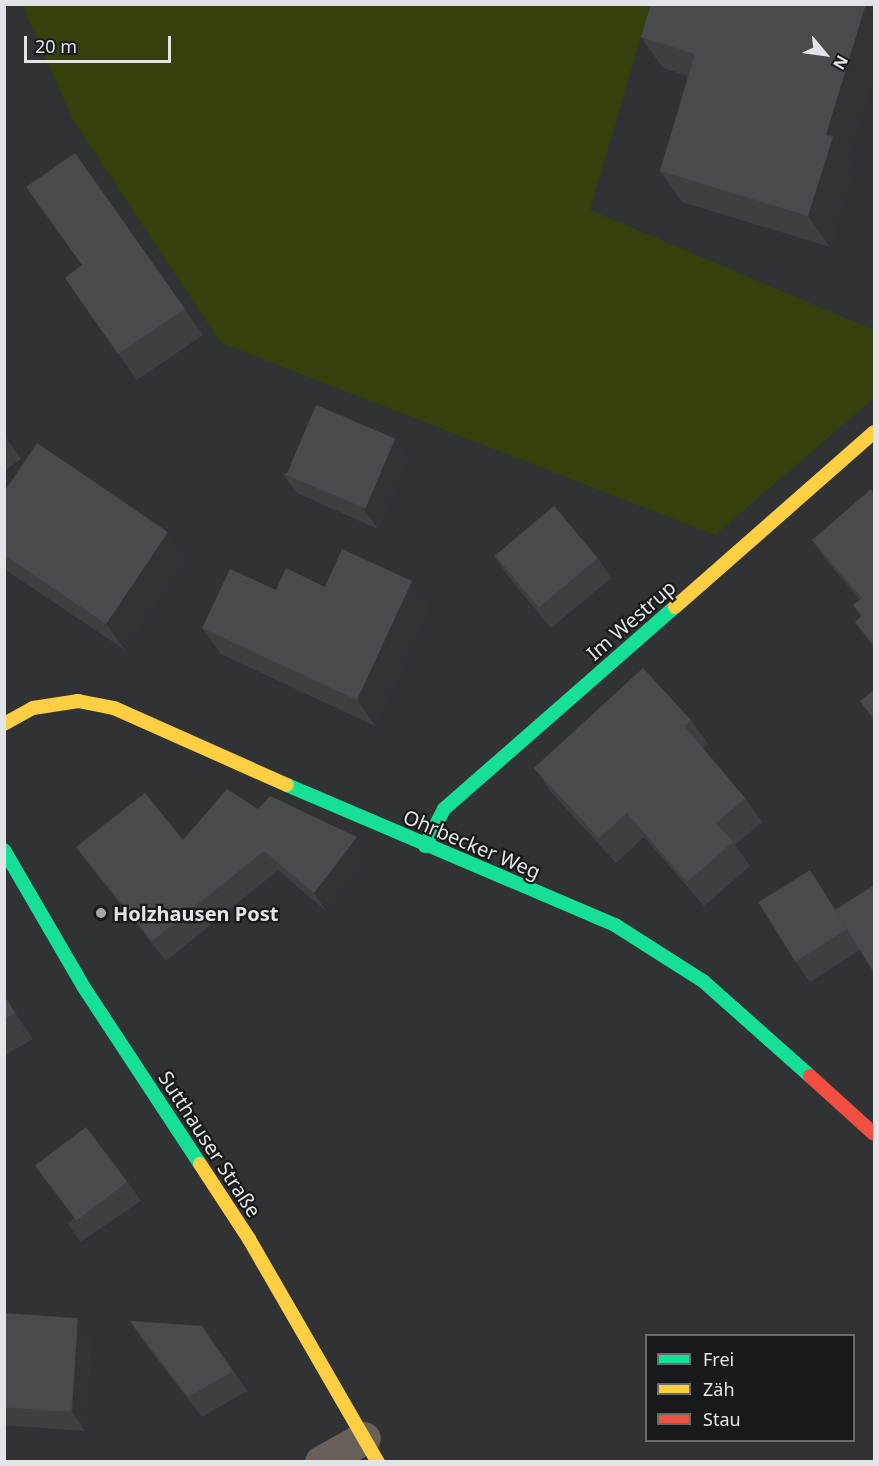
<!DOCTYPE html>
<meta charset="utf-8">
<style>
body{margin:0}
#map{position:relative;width:879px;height:1466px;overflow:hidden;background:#303234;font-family:"Noto Sans",sans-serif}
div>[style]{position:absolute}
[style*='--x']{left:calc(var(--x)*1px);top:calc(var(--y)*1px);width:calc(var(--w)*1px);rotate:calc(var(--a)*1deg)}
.green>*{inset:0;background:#373f0c}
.street>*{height:33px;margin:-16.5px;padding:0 16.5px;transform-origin:16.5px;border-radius:16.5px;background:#686059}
.fast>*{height:14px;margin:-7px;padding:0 7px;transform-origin:7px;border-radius:7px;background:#16e098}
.slow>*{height:14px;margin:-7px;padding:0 7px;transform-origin:7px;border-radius:7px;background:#ffcf43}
.jam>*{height:14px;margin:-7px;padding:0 7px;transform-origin:7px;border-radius:7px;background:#f24e42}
.wall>*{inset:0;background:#3e4040;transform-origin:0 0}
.shaded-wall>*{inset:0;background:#323434}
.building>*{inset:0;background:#484a4b;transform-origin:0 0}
.dots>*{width:16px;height:16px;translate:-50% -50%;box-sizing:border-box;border:3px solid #18191a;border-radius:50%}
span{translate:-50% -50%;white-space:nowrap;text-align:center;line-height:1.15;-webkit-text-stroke:4.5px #18191a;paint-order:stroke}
.street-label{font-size:20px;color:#e3e4e7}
.poi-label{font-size:20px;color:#e3e4e7;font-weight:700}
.left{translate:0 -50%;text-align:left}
.frame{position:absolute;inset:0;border:6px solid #e3e4e7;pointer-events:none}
.legend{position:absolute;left:645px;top:1334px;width:210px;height:108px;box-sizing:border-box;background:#18191a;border:2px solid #696a6c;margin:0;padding:8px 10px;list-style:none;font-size:18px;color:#e3e4e7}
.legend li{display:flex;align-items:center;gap:12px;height:30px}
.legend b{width:30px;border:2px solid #696a6c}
.north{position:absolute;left:795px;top:24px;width:60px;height:60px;-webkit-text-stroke:4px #18191a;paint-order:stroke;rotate:119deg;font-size:16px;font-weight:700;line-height:24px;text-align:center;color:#e3e4e7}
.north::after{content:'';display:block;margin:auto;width:21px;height:27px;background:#e3e4e7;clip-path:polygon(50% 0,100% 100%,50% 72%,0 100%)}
.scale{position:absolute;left:24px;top:36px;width:147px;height:27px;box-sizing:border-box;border:3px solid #e3e4e7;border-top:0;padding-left:8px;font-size:18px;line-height:21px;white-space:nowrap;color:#e3e4e7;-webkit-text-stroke:4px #18191a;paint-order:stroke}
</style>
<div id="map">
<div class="green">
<i style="clip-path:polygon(22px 5px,650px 5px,590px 210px,874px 330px,874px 398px,715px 535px,221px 343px,74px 122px)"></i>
</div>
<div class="street">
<i style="--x:321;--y:1462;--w:49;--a:-29.2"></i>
</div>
<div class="fast">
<i style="--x:287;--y:785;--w:357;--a:23.1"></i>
<i style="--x:615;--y:925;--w:104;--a:32.5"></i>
<i style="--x:703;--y:981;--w:143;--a:41.6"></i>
<i style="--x:425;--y:846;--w:42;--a:-62.8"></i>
<i style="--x:444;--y:809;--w:307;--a:-41.2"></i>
<i style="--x:4;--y:850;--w:157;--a:59.8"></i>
<i style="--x:83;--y:986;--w:213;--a:56.7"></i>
</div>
<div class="slow">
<i style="--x:675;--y:607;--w:265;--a:-41.3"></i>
<i style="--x:4;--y:724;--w:33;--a:-29"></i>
<i style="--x:33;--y:708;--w:46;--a:-8.8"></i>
<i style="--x:78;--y:701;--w:37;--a:11"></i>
<i style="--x:114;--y:708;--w:189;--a:24"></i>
<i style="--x:200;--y:1164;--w:90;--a:56.8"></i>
<i style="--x:249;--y:1239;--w:258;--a:60"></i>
</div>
<div class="jam">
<i style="--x:810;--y:1076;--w:86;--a:42.2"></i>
</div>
<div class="wall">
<i style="clip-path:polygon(651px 4px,849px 160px,854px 168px,830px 247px,682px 202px,660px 171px,688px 76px,663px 68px,641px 37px)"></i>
<i style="clip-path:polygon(75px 153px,203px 335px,137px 380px,65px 278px,82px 265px)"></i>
<i style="clip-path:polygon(4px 435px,21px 459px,4px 471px)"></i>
<i style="clip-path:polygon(395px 439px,408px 458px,378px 529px,297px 493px,283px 474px)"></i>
<i style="clip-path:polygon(4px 492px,187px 558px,125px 650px,4px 569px)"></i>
<i style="clip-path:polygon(874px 494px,874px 648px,855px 622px,861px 617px,853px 605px,860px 600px,825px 559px,812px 540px)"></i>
<i style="clip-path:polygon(494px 555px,598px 558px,611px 578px,551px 628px,507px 575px)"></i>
<i style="clip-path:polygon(412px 581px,430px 607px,375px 726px,221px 654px,202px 628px,276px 590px)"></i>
<i style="clip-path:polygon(874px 690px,874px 721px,860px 701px)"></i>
<i style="clip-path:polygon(691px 720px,708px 744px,703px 748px,745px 798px,762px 822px,735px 845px,750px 866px,704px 906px,644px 837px,616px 863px,551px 792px,534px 768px)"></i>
<i style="clip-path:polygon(258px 809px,370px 856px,327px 912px,278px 870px,166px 961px,90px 866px,76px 847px,183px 840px)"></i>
<i style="clip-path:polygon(810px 870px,824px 889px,860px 950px,810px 982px,796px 962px)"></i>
<i style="clip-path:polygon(4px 990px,33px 1039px,4px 1056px)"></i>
<i style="left:128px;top:1182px;width:23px;height:73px;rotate:56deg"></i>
<i style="clip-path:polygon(4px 1313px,91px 1337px,85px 1431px,4px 1425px)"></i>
<i style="clip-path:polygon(130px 1321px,202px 1326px,247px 1391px,202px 1417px,143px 1341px)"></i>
</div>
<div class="shaded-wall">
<i style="clip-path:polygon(866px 4px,874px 4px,874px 78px,849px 160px,854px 168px,830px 247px,808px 216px,826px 135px)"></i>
<i style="clip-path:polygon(395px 439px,408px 458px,378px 529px,364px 509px)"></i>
<i style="clip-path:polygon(168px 532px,187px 558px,125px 650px,106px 624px)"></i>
<i style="clip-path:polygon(412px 581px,430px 607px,375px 726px,357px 700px)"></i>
<i style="clip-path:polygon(357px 837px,370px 856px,327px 912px,314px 893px)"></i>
<i style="clip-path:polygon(810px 870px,824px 889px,861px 950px,847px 930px)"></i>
<i style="clip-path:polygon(4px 990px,33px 1039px,15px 1013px,4px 995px)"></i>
<i style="clip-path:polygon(78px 1318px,91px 1337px,85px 1431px,72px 1412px)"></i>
</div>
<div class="building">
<i style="clip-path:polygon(651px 4px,866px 4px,826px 135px,833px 137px,808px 216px,660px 171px,695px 54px,641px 37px)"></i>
<i style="clip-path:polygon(75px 153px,185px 309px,118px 354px,65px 278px,82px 265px,26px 187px)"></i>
<i style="left:316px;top:405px;width:86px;height:76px;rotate:23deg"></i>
<i style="clip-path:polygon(37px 443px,168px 532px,106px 624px,4px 555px,4px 492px)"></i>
<i style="clip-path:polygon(871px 489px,874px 494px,874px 645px,855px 622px,862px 616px,853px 605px,862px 598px,812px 540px)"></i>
<i style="left:554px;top:506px;width:68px;height:77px;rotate:50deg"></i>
<i style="clip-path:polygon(342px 549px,412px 581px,357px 700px,202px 628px,230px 569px,276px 590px,286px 568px,325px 587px)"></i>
<i style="clip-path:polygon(643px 668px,691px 720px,684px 726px,745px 798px,716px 823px,733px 842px,687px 882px,627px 813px,599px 838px,534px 768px)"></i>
<i style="clip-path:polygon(874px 690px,874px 718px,860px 701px)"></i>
<i style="clip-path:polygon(227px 789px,258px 809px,270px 796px,357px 837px,314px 893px,264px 851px,152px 941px,76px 847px,145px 793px,183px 840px)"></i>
<i style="left:810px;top:870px;width:70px;height:61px;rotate:58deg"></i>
<i style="clip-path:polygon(874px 885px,874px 973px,835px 910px)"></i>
<i style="clip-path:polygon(4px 995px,15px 1013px,4px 1019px)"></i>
<i style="left:86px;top:1127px;width:69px;height:64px;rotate:53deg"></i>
<i style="left:4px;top:1313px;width:74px;height:94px;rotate:4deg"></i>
<i style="clip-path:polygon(130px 1321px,202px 1326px,233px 1371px,188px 1397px)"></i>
</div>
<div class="dots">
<i style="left:101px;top:913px;background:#a4a6a8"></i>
</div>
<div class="street-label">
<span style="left:631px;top:620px;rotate:-41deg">Im Westrup</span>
<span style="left:472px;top:844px;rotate:23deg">Ohrbecker Weg</span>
<span style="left:210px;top:1144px;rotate:57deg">Sutthauser Straße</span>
</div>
<div class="poi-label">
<span class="left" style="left:113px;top:913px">Holzhausen Post</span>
</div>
<div class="frame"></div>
<ul class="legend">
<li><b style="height:8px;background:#16e098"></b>Frei</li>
<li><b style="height:8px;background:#ffcf43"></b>Zäh</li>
<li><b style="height:8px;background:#f24e42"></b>Stau</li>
</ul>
<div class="north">N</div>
<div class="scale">20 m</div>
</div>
